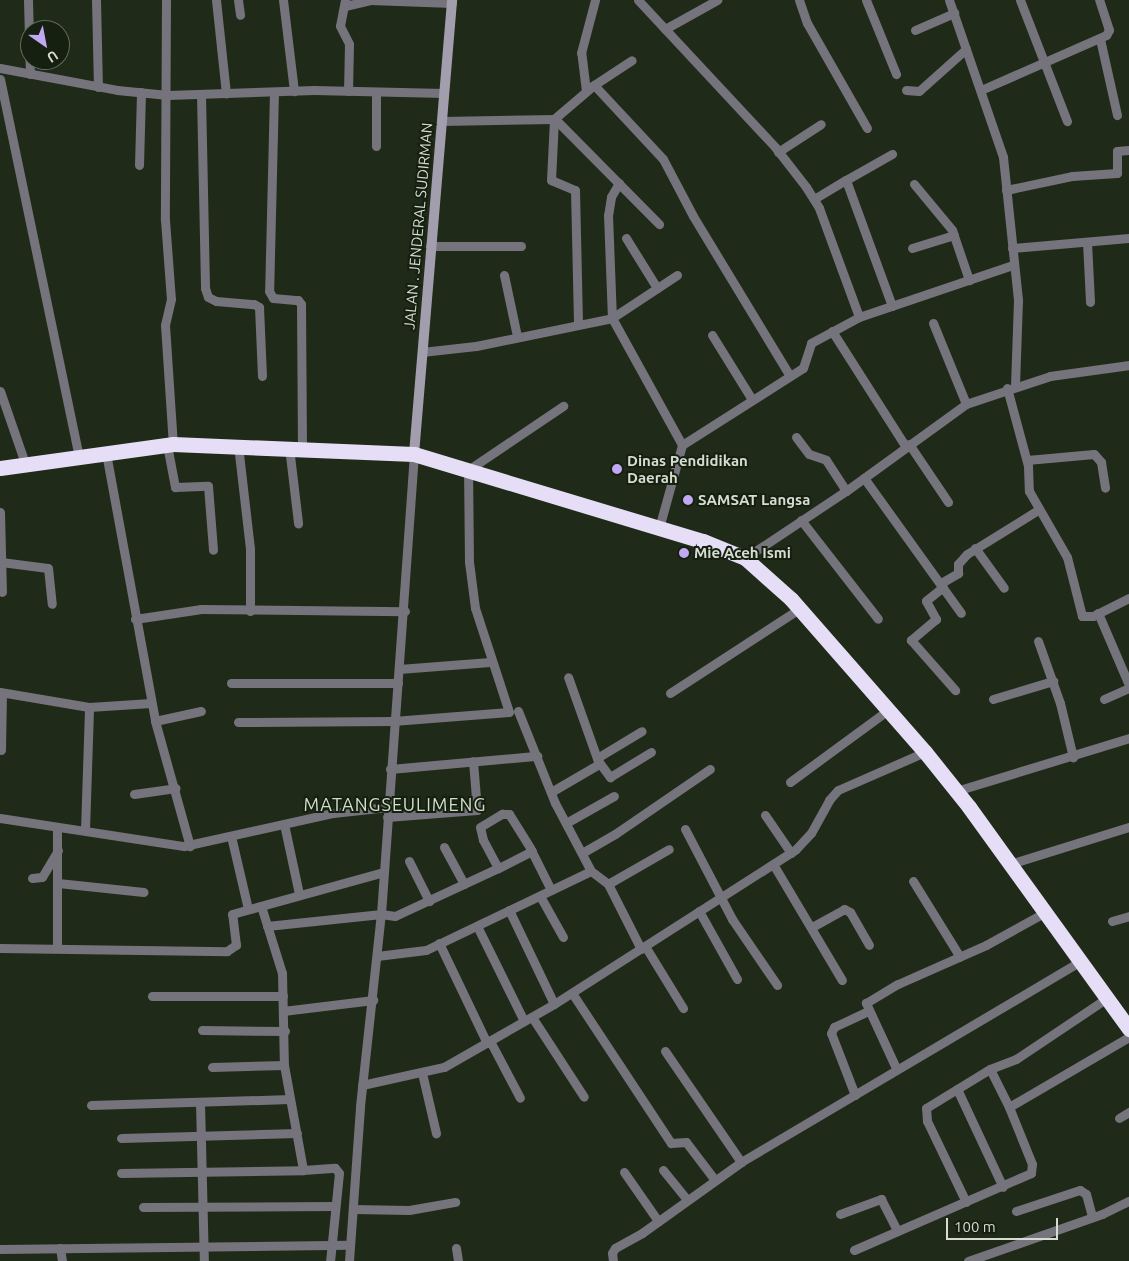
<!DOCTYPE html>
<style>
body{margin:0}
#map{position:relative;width:1129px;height:1261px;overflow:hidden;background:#202a19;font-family:Ubuntu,sans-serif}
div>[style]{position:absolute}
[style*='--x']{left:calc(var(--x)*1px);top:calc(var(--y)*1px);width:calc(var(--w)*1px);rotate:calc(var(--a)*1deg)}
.street>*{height:9px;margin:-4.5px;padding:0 4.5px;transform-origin:4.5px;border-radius:4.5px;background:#75737c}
.secondary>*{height:10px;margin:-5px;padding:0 5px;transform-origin:5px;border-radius:5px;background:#a39eae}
.highway>*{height:15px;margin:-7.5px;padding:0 7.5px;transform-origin:7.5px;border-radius:7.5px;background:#e5def6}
.dots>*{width:14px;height:14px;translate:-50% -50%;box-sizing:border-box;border:2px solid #162010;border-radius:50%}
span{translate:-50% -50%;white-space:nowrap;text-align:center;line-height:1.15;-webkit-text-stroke:4px #162010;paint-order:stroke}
.street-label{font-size:15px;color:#d5dcd1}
.poi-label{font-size:15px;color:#d5dcd1;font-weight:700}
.left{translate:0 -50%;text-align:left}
.quarter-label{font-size:18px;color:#d1dfc9;letter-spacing:1px}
.north{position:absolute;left:20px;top:20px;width:50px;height:50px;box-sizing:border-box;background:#162010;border:1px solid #626b5d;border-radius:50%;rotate:147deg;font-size:14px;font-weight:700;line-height:20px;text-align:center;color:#d5dcd1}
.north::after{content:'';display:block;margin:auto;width:18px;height:22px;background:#c1a8f3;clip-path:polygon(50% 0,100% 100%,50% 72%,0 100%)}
.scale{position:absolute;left:946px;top:1218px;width:112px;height:22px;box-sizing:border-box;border:2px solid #d5dcd1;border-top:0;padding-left:6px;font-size:15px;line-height:18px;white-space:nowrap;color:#d5dcd1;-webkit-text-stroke:4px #162010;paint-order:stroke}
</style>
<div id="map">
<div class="street">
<i style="--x:28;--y:0;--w:74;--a:88.5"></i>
<i style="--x:96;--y:0;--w:87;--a:88.7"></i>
<i style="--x:166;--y:0;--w:220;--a:90.3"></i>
<i style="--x:165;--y:220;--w:79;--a:85.7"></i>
<i style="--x:171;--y:299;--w:27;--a:103"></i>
<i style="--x:165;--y:325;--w:119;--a:86.2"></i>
<i style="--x:216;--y:0;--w:94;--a:83.9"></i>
<i style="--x:238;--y:0;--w:15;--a:82"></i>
<i style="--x:283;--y:0;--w:92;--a:83.1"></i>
<i style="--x:345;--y:0;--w:26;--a:101"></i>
<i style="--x:340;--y:26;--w:20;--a:63"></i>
<i style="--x:349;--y:44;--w:47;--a:91.2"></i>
<i style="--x:638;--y:0;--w:201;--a:47"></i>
<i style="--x:775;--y:147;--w:51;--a:52.2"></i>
<i style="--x:806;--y:187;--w:25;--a:58"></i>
<i style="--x:819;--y:208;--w:116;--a:69.8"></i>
<i style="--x:799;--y:0;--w:24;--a:71"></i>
<i style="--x:807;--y:23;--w:121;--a:60.3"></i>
<i style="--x:866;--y:0;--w:80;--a:67.9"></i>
<i style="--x:949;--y:0;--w:166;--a:71"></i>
<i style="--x:1003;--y:157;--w:144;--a:84"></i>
<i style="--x:1018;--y:300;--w:86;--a:92"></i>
<i style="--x:1020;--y:0;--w:130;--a:68.8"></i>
<i style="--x:345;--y:6;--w:26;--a:-13"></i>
<i style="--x:370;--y:0;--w:82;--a:2.1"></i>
<i style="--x:665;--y:29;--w:60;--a:-29.1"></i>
<i style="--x:915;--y:30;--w:43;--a:-23.6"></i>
<i style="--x:1100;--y:39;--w:78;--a:77.4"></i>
<i style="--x:0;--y:68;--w:119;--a:10.6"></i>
<i style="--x:117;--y:90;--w:51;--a:5.6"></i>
<i style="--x:168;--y:95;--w:146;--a:-2"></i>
<i style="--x:314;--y:90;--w:130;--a:1.3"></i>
<i style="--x:0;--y:79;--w:386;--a:78.2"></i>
<i style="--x:594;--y:85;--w:101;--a:47"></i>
<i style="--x:663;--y:159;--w:64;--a:62.2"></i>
<i style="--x:693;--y:216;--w:187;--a:58.8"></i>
<i style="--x:906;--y:90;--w:13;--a:4"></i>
<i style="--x:919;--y:91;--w:63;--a:-41.8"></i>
<i style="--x:981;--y:90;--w:137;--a:-23.7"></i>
<i style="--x:1106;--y:35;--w:6;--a:-59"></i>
<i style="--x:1109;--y:30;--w:32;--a:-108"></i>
<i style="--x:586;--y:91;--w:38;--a:-97"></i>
<i style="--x:581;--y:53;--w:55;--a:-75.2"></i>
<i style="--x:274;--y:92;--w:199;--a:91.4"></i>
<i style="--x:269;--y:291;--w:8;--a:60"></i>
<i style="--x:273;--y:298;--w:25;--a:5"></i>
<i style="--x:298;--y:300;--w:5;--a:53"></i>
<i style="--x:301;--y:304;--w:144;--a:89.6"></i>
<i style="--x:201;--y:95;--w:193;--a:88.8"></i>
<i style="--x:205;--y:288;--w:9;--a:72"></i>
<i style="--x:208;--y:297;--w:9;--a:27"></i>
<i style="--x:216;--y:301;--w:38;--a:5"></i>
<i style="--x:254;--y:304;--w:6;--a:31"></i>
<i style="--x:259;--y:307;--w:69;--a:87.5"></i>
<i style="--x:554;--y:119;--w:61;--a:92.8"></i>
<i style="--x:551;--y:180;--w:26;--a:23"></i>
<i style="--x:575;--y:190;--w:134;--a:88.7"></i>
<i style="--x:555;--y:119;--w:148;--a:45.3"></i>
<i style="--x:441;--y:121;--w:113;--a:-1"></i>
<i style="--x:554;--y:119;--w:52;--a:-40.4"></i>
<i style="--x:594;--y:85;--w:45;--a:-33.3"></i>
<i style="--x:376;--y:146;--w:54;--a:-90"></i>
<i style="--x:778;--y:152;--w:51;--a:-33.1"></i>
<i style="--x:139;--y:165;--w:73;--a:-88.4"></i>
<i style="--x:619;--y:183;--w:16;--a:120"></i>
<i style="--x:611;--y:197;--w:18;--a:99"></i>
<i style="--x:608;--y:215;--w:103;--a:87.8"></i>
<i style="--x:612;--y:318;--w:145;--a:61.1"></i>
<i style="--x:914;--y:184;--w:60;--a:50.4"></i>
<i style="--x:952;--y:230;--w:53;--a:71.2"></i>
<i style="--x:1006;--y:190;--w:67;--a:-12"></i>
<i style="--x:1072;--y:176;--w:45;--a:-3.8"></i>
<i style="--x:1117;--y:173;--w:22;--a:-90"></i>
<i style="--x:1117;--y:151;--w:12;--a:-5"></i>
<i style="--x:814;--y:199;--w:37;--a:-31"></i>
<i style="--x:626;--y:238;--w:59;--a:58.2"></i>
<i style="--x:1087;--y:242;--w:60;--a:87.1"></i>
<i style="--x:430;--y:246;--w:91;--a:0"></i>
<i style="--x:912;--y:248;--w:44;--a:-17.2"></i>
<i style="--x:1012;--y:248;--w:117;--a:-4.9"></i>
<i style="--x:504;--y:275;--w:62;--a:78"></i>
<i style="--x:892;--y:306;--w:134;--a:-110.1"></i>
<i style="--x:846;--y:180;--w:53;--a:-29.5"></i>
<i style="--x:933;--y:323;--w:87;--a:67.8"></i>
<i style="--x:832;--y:331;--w:138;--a:57.5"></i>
<i style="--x:712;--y:335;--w:74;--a:58.2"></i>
<i style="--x:422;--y:352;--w:54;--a:-6.3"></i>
<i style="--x:476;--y:346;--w:139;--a:-11.6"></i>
<i style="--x:612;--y:318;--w:78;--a:-33.5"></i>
<i style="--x:1007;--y:388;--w:81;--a:74.9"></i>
<i style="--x:1028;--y:466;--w:25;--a:88"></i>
<i style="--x:1029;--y:491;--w:76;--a:60.1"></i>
<i style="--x:1067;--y:557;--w:61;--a:75.7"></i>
<i style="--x:1082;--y:616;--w:11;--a:0"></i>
<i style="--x:1093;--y:616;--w:40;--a:-26.6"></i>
<i style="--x:0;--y:391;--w:79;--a:70.9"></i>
<i style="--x:796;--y:437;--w:21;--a:53"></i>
<i style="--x:809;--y:454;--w:18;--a:19"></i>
<i style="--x:826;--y:460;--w:37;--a:57"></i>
<i style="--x:909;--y:444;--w:70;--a:56.1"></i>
<i style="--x:167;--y:445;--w:43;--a:79.2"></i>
<i style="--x:175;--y:487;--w:33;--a:-2"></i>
<i style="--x:208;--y:486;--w:64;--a:85.5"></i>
<i style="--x:238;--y:445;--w:105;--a:83.4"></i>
<i style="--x:250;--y:549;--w:62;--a:90"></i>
<i style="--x:289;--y:447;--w:77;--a:83.2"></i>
<i style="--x:106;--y:453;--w:272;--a:79.6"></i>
<i style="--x:155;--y:721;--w:130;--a:74.4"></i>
<i style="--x:1027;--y:460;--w:67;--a:-5.1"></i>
<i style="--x:1094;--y:454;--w:11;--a:49"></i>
<i style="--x:1101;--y:462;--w:26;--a:81"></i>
<i style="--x:864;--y:478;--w:166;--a:54.3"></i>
<i style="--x:0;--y:512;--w:80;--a:88.6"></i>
<i style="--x:801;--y:520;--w:125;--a:52.1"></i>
<i style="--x:659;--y:528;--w:86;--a:-74.5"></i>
<i style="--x:682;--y:445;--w:143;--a:-32.5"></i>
<i style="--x:803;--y:368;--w:26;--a:-72"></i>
<i style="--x:811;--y:343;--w:55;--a:-28.4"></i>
<i style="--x:859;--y:317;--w:163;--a:-18.7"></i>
<i style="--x:975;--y:548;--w:49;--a:54.1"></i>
<i style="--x:745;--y:558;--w:121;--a:-33.6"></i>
<i style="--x:846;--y:491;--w:148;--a:-35.9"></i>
<i style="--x:966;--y:404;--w:89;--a:-18.4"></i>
<i style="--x:1050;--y:376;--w:80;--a:-7.9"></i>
<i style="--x:1;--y:562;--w:47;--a:7.3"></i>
<i style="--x:48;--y:568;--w:36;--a:84"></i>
<i style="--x:941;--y:583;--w:20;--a:-30"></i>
<i style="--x:958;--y:573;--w:9;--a:-90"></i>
<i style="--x:958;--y:564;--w:13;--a:-48"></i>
<i style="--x:967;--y:554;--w:84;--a:-31.8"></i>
<i style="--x:943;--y:587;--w:22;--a:141"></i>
<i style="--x:926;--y:601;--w:21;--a:61"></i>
<i style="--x:936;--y:619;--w:33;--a:140"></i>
<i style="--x:911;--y:640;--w:67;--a:48.7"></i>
<i style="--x:1098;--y:613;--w:78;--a:66.7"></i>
<i style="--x:135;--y:619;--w:67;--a:-8.6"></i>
<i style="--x:201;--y:609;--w:204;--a:0.6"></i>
<i style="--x:1038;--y:641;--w:66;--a:70.5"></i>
<i style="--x:1060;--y:703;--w:56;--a:76.5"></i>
<i style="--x:399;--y:669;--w:91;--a:-4.4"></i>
<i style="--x:231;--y:683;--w:167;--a:0"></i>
<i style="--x:0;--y:692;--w:90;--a:9.6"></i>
<i style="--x:89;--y:707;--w:62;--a:-3.7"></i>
<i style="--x:670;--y:693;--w:154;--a:-33.1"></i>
<i style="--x:993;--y:699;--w:63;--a:-16.7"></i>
<i style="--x:1104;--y:699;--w:27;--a:-24"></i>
<i style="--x:518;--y:711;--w:99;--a:68.1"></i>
<i style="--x:555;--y:803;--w:77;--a:62.1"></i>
<i style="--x:591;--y:871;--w:21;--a:37"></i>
<i style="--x:608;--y:884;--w:73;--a:63.1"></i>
<i style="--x:155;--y:721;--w:47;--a:-12.3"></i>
<i style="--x:238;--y:722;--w:155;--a:-0.4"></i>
<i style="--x:393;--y:721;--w:116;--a:-4.4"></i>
<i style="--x:509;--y:712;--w:109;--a:-108.1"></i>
<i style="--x:475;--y:608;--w:46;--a:-97.4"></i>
<i style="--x:469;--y:562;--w:92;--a:-90.6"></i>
<i style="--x:468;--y:470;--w:115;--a:-34"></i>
<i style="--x:1;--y:750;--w:57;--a:-89"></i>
<i style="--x:597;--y:758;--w:52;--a:-31"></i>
<i style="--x:599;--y:762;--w:19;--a:54"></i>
<i style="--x:610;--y:777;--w:48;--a:-31.4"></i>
<i style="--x:390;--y:769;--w:148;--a:-5.1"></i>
<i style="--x:790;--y:782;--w:122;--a:-36.3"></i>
<i style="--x:956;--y:791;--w:181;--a:-17"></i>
<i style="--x:551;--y:792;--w:56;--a:-30.3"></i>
<i style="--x:599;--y:764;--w:92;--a:-109.6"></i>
<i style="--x:134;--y:794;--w:42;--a:-8.1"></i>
<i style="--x:765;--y:815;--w:46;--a:55.6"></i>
<i style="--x:387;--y:817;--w:90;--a:-4.4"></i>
<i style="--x:477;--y:810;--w:49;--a:-94.7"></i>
<i style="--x:0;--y:818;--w:186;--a:8.7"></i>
<i style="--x:184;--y:846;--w:153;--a:-12.5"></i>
<i style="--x:333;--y:813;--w:55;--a:-6.2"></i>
<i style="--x:566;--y:823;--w:55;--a:-29.4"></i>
<i style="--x:284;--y:824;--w:72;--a:77.9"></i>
<i style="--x:685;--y:829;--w:102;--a:62.4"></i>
<i style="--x:732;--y:919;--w:80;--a:55.7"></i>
<i style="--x:85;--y:830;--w:123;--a:-88.1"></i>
<i style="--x:231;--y:836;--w:75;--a:76.9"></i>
<i style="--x:444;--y:847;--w:42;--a:61.6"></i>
<i style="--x:532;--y:851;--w:38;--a:153"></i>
<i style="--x:498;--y:868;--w:32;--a:-118"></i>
<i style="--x:483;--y:840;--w:13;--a:-103"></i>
<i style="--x:480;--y:827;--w:26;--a:-31"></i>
<i style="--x:502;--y:814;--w:7;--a:0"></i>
<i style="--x:509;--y:814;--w:40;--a:58"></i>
<i style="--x:530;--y:848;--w:47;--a:63.4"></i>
<i style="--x:582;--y:853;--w:38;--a:-30"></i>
<i style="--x:615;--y:834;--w:115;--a:-34.4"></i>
<i style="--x:409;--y:861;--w:45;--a:63.4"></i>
<i style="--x:773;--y:864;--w:135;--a:59.3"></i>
<i style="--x:1010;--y:864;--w:125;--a:-17.3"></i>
<i style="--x:32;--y:878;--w:10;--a:-6"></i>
<i style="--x:42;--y:877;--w:31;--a:-59"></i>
<i style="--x:913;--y:881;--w:89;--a:58.3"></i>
<i style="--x:58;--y:883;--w:86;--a:6"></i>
<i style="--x:608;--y:884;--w:70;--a:-29.8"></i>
<i style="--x:540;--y:896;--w:47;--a:60.7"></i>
<i style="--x:261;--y:906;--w:70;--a:72.6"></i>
<i style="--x:282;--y:973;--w:92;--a:88.8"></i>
<i style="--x:284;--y:1065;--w:107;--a:79.7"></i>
<i style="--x:303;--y:1170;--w:32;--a:-4"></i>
<i style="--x:335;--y:1168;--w:6;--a:51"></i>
<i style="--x:339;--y:1173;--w:88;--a:95.8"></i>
<i style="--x:509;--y:910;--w:104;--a:64.4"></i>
<i style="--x:699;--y:911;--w:78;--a:60.8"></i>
<i style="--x:1112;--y:921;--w:18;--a:-16"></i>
<i style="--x:267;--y:926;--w:115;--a:-6"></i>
<i style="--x:381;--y:914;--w:14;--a:8"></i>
<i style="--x:395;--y:916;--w:114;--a:-25"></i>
<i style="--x:477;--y:926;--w:106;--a:63.7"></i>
<i style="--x:812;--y:927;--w:37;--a:-29"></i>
<i style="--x:844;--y:909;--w:7;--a:27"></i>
<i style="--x:850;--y:912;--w:38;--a:60"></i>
<i style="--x:439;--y:943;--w:111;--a:64.4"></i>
<i style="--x:645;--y:946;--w:73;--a:58.5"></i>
<i style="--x:57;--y:947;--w:120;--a:-90"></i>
<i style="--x:0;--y:948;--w:227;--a:0.8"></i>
<i style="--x:227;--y:951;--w:11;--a:-34"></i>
<i style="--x:236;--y:945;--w:31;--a:-97"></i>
<i style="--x:232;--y:914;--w:157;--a:-15.5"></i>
<i style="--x:377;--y:956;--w:49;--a:-7"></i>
<i style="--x:426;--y:950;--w:183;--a:-25.6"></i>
<i style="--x:572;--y:993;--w:180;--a:56.6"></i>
<i style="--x:671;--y:1143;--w:15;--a:-4"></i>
<i style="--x:686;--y:1142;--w:48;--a:52.7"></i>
<i style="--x:152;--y:996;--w:131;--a:0"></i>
<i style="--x:283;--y:1011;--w:91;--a:-7"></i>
<i style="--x:532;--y:1017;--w:95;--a:57"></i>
<i style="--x:202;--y:1030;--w:83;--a:0.7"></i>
<i style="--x:490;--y:1041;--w:64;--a:62.2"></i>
<i style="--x:665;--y:1051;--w:135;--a:55.6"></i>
<i style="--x:212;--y:1067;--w:72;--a:-1.6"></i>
<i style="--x:896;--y:1068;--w:72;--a:-114.8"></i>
<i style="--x:866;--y:1003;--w:37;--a:-31"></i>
<i style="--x:898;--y:984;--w:96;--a:-23.9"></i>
<i style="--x:986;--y:945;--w:66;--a:-28.9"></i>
<i style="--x:422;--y:1073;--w:62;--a:76.9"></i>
<i style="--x:362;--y:1085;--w:84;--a:-12.4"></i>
<i style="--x:444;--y:1067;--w:127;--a:-29.8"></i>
<i style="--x:554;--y:1004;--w:287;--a:-32.6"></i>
<i style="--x:796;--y:849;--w:22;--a:-47"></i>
<i style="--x:811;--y:833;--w:38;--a:-61"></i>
<i style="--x:829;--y:800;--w:13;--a:-48"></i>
<i style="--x:838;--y:790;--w:95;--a:-23.6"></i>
<i style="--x:957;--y:1089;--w:108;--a:64.9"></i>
<i style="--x:855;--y:1095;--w:66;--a:-111.2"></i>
<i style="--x:831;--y:1033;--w:7;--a:-63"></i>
<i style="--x:834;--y:1027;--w:38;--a:-25"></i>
<i style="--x:200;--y:1102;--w:159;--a:88.6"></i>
<i style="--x:91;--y:1105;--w:199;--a:-1.7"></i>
<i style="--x:1009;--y:1107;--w:139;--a:-30.3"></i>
<i style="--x:1119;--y:1118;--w:12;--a:-31"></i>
<i style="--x:121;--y:1138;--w:176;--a:-1.6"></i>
<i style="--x:663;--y:1170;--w:38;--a:51"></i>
<i style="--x:624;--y:1172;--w:60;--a:55.2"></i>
<i style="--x:121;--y:1173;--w:182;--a:-0.9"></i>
<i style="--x:966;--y:1202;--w:90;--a:-115.7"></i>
<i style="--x:927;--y:1121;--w:13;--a:-94"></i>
<i style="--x:926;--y:1108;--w:75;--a:-31.4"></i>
<i style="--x:990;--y:1069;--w:28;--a:-21"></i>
<i style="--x:1016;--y:1059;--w:110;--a:-33.8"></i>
<i style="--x:143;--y:1207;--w:191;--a:-0.3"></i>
<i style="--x:353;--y:1209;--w:56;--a:1"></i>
<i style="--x:409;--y:1210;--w:47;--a:-9.9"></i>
<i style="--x:1016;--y:1211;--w:67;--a:-18.2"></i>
<i style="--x:1080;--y:1190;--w:7;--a:34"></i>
<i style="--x:1086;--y:1194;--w:24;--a:75"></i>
<i style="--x:840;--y:1214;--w:44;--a:-20.1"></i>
<i style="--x:881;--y:1199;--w:36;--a:63"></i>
<i style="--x:60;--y:1248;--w:13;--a:81"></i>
<i style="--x:456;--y:1248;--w:13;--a:81"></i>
<i style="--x:0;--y:1249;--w:350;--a:-0.7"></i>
<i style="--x:854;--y:1250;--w:193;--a:-23.5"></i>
<i style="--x:1031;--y:1173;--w:9;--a:-84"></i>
<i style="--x:1032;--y:1164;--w:61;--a:-112"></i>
<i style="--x:1009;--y:1107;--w:42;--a:-116.6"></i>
<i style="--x:349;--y:1261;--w:155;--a:-85.9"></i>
<i style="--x:360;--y:1106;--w:193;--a:-83.8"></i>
<i style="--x:381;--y:914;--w:461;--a:-85.9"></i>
<i style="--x:613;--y:1261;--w:8;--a:-97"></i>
<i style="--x:612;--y:1253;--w:6;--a:-59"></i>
<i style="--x:615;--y:1248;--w:31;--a:-29"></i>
<i style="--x:642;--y:1233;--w:122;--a:-35.6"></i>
<i style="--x:741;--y:1162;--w:393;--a:-30.6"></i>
<i style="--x:968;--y:1261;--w:142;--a:-19.3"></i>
<i style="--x:1102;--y:1214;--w:30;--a:-26"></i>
</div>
<div class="secondary">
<i style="--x:414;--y:454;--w:456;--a:-85.2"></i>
</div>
<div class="highway">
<i style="--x:0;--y:468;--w:175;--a:-7.9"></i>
<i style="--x:173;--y:444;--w:241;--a:2.4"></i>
<i style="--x:414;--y:454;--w:302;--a:16.8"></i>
<i style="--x:703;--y:541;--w:45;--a:22"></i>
<i style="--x:745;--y:558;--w:62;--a:41.7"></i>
<i style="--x:791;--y:599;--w:203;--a:48.8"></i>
<i style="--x:925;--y:752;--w:70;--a:51.3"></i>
<i style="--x:969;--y:807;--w:274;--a:54.2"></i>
</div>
<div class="dots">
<i style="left:617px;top:469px;background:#c1a8f3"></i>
<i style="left:688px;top:500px;background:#c1a8f3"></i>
<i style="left:684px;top:553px;background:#c1a8f3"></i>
</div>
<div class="street-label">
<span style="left:418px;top:226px;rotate:-85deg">JALAN . JENDERAL SUDIRMAN</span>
</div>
<div class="poi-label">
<span class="left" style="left:627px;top:469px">Dinas Pendidikan<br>Daerah</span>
<span class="left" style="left:698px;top:500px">SAMSAT Langsa</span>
<span class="left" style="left:694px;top:553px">Mie Aceh Ismi</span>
</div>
<div class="quarter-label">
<span style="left:395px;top:804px">MATANGSEULIMENG</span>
</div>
<div class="north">U</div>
<div class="scale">100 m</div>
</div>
